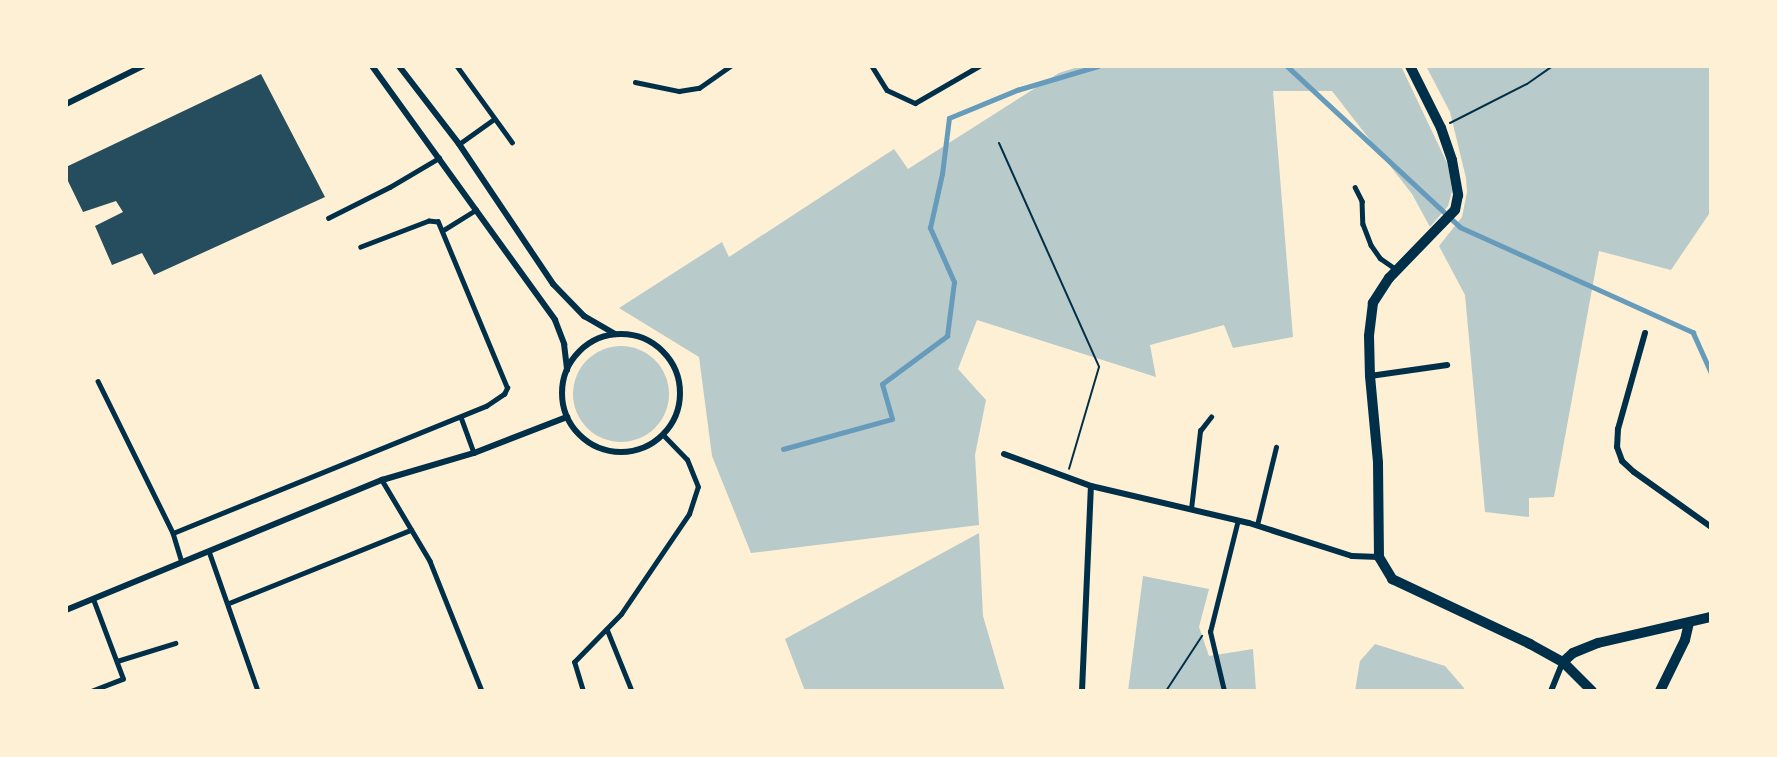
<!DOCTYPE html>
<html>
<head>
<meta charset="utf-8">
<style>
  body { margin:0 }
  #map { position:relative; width:1777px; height:757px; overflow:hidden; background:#fdf0d5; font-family:"Varela Round",sans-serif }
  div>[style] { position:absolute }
  .green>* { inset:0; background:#b9caca }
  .round { border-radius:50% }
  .stream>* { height:4.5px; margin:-2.25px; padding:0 2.25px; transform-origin:2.25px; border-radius:2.25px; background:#669bbc }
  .building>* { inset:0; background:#264d5e }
  .path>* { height:2px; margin:-1px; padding:0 1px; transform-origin:1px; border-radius:1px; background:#003049 }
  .service>* { height:4.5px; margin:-2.25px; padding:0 2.25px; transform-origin:2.25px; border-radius:2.25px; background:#003049 }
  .minor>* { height:6px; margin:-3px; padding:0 3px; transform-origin:3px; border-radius:3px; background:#003049 }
  .minor>.ring { margin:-3px; padding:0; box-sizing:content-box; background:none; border:6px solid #003049; border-radius:50% }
  .tertiary>* { height:10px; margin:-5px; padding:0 5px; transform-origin:5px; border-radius:5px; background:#003049 }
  span { translate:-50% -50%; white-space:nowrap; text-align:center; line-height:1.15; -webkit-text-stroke:6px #fdf0d5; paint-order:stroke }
  .frame { position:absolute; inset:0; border:68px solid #fdf0d5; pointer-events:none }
</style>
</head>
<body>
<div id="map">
  <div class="green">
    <div style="clip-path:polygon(1081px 66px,1401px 66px,1448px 165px,1452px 191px,1448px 206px,1430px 227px,1412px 194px,1332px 91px,1273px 91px,1293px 337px,1233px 348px,1224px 325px,1150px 345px,1156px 377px,977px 320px,958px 369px,986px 400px,975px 455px,979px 525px,751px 553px,712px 456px,699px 357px,619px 308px,722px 242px,729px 257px,894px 149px,908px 169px,1059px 73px)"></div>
    <div style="clip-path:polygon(1426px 66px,1711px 66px,1711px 211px,1671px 270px,1599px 251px,1554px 497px,1529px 498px,1529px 517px,1485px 512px,1465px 295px,1439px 246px,1462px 217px,1467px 192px,1466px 178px,1450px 112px)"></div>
    <div class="round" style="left:573px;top:346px;width:96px;height:96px"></div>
    <div style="clip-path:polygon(979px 533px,983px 616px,1005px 691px,805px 691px,785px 639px)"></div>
    <div style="clip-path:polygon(1143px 576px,1209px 589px,1199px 627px,1209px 656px,1253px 649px,1256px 691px,1128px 691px)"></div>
    <div style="clip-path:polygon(1375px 644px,1445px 666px,1464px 688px,1464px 691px,1355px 691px,1360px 661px)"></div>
  </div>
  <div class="stream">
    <div style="left:1287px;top:66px;width:236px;rotate:42.9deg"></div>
    <div style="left:1460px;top:227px;width:256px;rotate:24.3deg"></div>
    <div style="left:1693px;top:332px;width:44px;rotate:65.8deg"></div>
    <div style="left:783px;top:449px;width:113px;rotate:-15.4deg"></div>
    <div style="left:892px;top:419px;width:36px;rotate:-106deg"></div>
    <div style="left:882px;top:384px;width:81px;rotate:-36.4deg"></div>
    <div style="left:947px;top:336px;width:54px;rotate:-82.6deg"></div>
    <div style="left:954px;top:282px;width:59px;rotate:-114deg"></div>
    <div style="left:930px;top:228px;width:55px;rotate:-77.5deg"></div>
    <div style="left:942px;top:174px;width:56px;rotate:-82.9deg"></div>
    <div style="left:949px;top:118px;width:74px;rotate:-22.4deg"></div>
    <div style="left:1017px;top:90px;width:84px;rotate:-16.5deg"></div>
  </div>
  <div class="building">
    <div style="clip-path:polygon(261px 74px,325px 197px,154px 275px,142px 253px,112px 265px,95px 226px,123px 212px,116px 201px,83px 212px,66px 177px,66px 167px)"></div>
  </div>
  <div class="path">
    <div style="left:1450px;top:123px;width:86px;rotate:-26.9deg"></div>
    <div style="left:1527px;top:84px;width:32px;rotate:-35deg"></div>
    <div style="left:999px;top:143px;width:245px;rotate:65.9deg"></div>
    <div style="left:1099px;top:367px;width:106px;rotate:106.4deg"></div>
    <div style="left:1166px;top:691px;width:66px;rotate:-56.8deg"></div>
  </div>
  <div class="service">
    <div style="left:457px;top:66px;width:94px;rotate:54.1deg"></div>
    <div style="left:872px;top:66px;width:28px;rotate:58deg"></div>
    <div style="left:887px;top:90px;width:31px;rotate:25deg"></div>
    <div style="left:915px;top:103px;width:74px;rotate:-30deg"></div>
    <div style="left:880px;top:66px;width:1px"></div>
    <div style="left:635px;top:82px;width:45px;rotate:11.6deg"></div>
    <div style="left:679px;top:91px;width:20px;rotate:-9deg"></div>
    <div style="left:699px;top:88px;width:39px;rotate:-35deg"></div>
    <div style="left:459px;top:144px;width:43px;rotate:-35.5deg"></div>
    <div style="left:1355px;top:187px;width:16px;rotate:63deg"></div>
    <div style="left:1362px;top:201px;width:23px;rotate:88deg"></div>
    <div style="left:1363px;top:224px;width:22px;rotate:69deg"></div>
    <div style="left:1371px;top:245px;width:16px;rotate:55deg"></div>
    <div style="left:1380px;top:258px;width:21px;rotate:35deg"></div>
    <div style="left:328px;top:218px;width:69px;rotate:-26.6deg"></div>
    <div style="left:390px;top:187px;width:57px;rotate:-30.6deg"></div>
    <div style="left:442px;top:231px;width:40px;rotate:-32deg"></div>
    <div style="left:98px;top:381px;width:169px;rotate:63.7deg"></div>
    <div style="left:173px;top:533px;width:30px;rotate:73deg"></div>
    <div style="left:461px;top:417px;width:38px;rotate:70deg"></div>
    <div style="left:382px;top:480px;width:94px;rotate:59.3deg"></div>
    <div style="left:430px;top:561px;width:140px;rotate:68.2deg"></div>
    <div style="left:1191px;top:509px;width:79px;rotate:-83.4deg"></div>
    <div style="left:1200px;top:431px;width:18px;rotate:-52deg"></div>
    <div style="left:1257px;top:525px;width:80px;rotate:-76.3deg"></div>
    <div style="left:173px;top:533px;width:338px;rotate:-22.1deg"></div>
    <div style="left:486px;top:406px;width:22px;rotate:-34deg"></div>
    <div style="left:504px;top:394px;width:7px;rotate:-63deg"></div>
    <div style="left:507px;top:388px;width:180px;rotate:-112.6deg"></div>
    <div style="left:438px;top:222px;width:9px;rotate:-174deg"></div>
    <div style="left:429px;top:221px;width:73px;rotate:159.1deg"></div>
    <div style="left:209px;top:551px;width:148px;rotate:70.7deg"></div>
    <div style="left:229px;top:603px;width:196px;rotate:-21.9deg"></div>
    <div style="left:607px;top:629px;width:67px;rotate:68deg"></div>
    <div style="left:117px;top:661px;width:61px;rotate:-17.2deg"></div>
    <div style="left:91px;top:691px;width:34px;rotate:-21deg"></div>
    <div style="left:123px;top:679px;width:85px;rotate:-110.6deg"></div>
    <div style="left:583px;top:691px;width:30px;rotate:-107deg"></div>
    <div style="left:574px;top:662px;width:67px;rotate:-45.6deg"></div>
    <div style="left:621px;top:614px;width:121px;rotate:-55.8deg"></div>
    <div style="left:689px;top:514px;width:28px;rotate:-72deg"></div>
    <div style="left:698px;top:487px;width:29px;rotate:-112deg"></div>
    <div style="left:687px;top:460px;width:35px;rotate:-134deg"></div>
    <div style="left:1224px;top:691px;width:61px;rotate:-103.3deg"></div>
    <div style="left:1210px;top:632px;width:115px;rotate:-76deg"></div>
  </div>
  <div class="minor">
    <div style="left:372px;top:66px;width:313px;rotate:54.2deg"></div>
    <div style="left:555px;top:320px;width:26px;rotate:69deg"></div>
    <div style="left:564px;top:344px;width:26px;rotate:83deg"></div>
    <div style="left:399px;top:66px;width:98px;rotate:52.4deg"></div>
    <div style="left:459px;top:144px;width:169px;rotate:56.1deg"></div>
    <div style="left:553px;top:284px;width:45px;rotate:45.9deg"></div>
    <div style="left:584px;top:316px;width:36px;rotate:30deg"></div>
    <div style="left:66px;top:104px;width:86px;rotate:-26.3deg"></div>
    <div style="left:1645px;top:333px;width:100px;rotate:105.7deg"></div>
    <div style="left:1618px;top:429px;width:18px;rotate:93deg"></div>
    <div style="left:1617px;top:447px;width:15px;rotate:70deg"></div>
    <div style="left:1622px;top:461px;width:16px;rotate:43deg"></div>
    <div style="left:1634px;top:472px;width:95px;rotate:35.5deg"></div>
    <div class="ring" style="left:562px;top:334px;width:112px;height:112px"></div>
    <div style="left:1370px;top:376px;width:78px;rotate:-8.1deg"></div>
    <div style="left:1004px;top:454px;width:93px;rotate:20.2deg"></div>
    <div style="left:1091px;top:486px;width:162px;rotate:13.2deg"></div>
    <div style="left:1249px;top:523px;width:108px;rotate:17.8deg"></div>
    <div style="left:1352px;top:556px;width:27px;rotate:2deg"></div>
    <div style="left:66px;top:610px;width:342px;rotate:-22.4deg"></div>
    <div style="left:382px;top:480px;width:96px;rotate:-16.4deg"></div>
    <div style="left:474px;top:453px;width:100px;rotate:-21.2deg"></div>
    <div style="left:1082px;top:691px;width:205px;rotate:-87.5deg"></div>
    <div style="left:1551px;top:691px;width:31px;rotate:-68deg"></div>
  </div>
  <div class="tertiary">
    <div style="left:1410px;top:66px;width:69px;rotate:63.4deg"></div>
    <div style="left:1441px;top:128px;width:34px;rotate:71deg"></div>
    <div style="left:1452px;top:160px;width:36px;rotate:80deg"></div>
    <div style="left:1458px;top:195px;width:15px;rotate:101deg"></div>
    <div style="left:1455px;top:210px;width:95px;rotate:134.1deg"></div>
    <div style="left:1389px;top:278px;width:30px;rotate:123deg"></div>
    <div style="left:1373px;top:303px;width:33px;rotate:97deg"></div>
    <div style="left:1369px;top:336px;width:40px;rotate:88.6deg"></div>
    <div style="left:1370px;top:376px;width:87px;rotate:84.7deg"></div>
    <div style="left:1378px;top:463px;width:94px;rotate:89.4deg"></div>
    <div style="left:1379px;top:557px;width:26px;rotate:59deg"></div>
    <div style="left:1392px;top:579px;width:153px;rotate:25.2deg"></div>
    <div style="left:1530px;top:644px;width:38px;rotate:29deg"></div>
    <div style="left:1563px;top:662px;width:41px;rotate:45deg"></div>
    <div style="left:1563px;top:662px;width:13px;rotate:-42deg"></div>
    <div style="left:1573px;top:653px;width:27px;rotate:-22deg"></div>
    <div style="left:1598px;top:643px;width:116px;rotate:-13deg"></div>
    <div style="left:1660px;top:691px;width:57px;rotate:-63.9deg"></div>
    <div style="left:1685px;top:640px;width:17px;rotate:-77deg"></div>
  </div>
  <div class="frame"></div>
</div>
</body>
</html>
